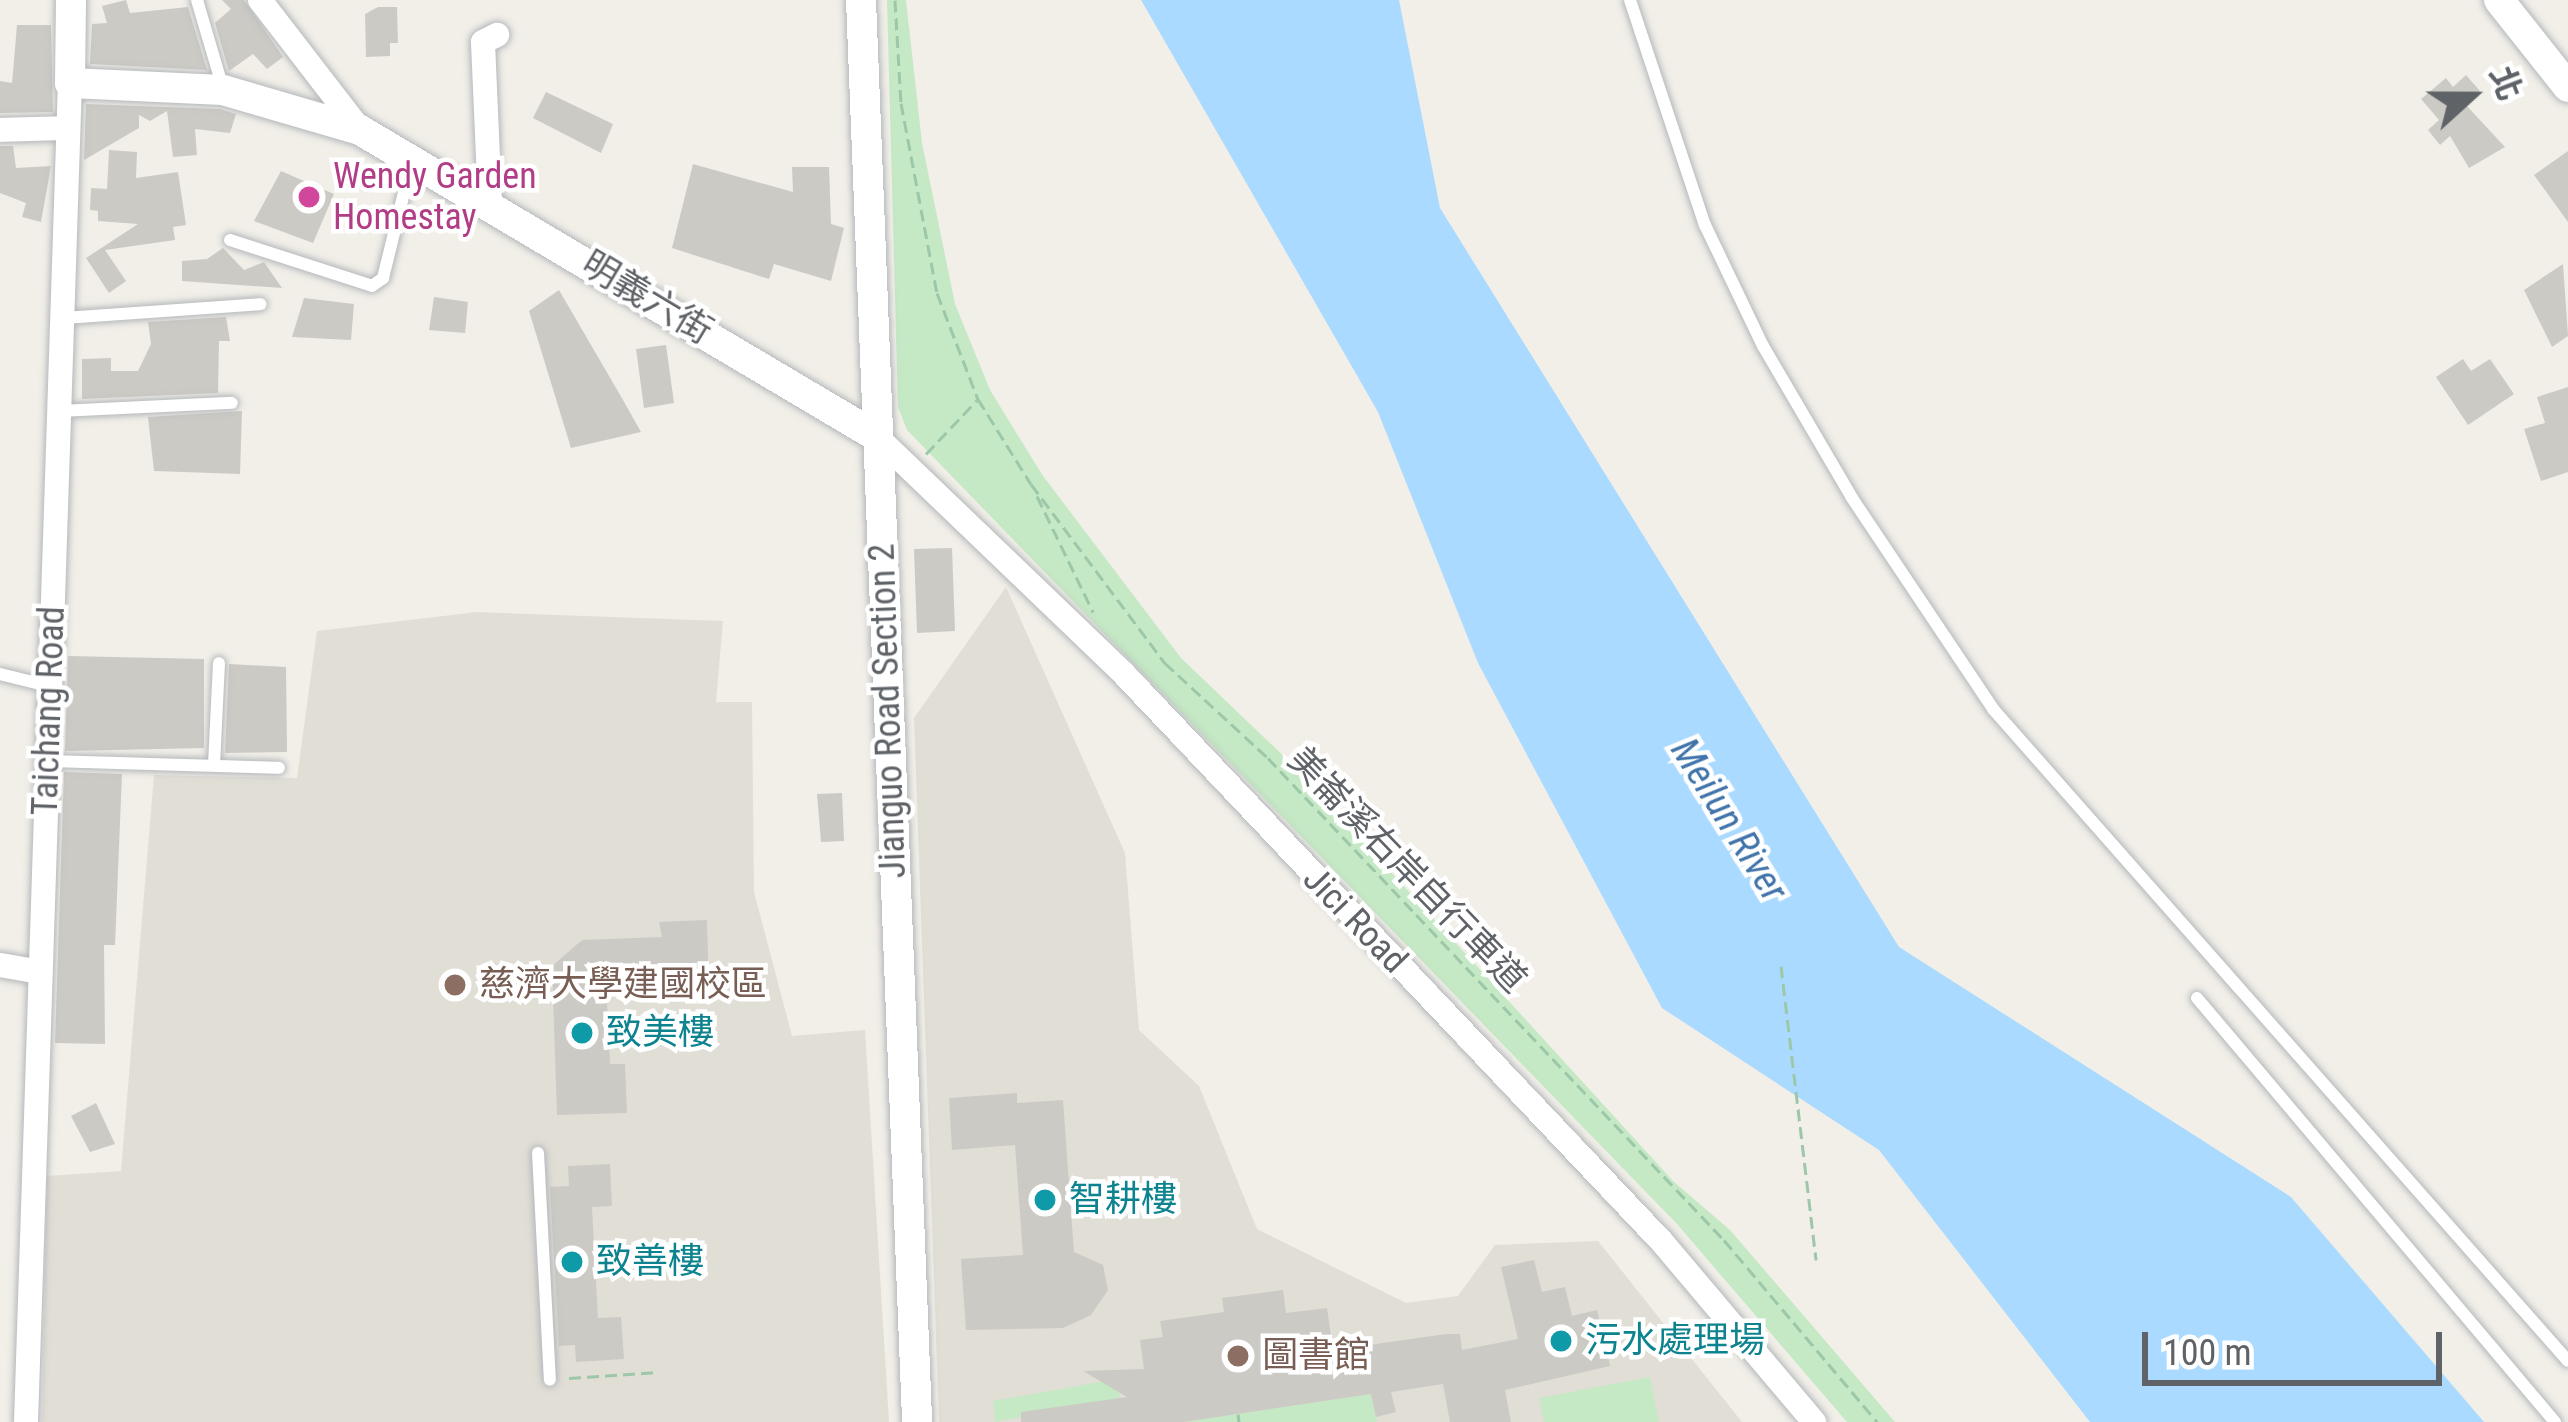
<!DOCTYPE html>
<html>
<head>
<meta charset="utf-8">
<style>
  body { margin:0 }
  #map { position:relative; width:2568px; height:1422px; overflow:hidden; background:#f1efe8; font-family:"Roboto Condensed","Noto Sans TC",sans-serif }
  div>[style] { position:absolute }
  .education>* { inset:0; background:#e1ded6 }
  .green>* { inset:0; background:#c5e8c5 }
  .water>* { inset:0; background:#aadaff }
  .building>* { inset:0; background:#cccac5 }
  .path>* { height:3px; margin-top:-1.5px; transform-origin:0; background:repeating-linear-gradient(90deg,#9cc7a9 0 12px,transparent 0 18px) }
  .roads { filter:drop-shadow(0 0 3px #b5b8bc) drop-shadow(0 0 3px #b5b8bc) }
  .service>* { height:12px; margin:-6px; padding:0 6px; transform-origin:6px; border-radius:6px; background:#fff }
  .minor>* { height:24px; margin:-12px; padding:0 12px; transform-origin:12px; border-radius:12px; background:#fff }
  .tertiary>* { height:30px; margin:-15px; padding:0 15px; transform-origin:15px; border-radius:15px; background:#fff }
  .dots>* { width:33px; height:33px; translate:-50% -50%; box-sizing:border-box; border:6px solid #fff; border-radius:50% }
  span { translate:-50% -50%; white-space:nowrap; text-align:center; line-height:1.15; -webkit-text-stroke:9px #fff; paint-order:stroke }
  .hotel-label { font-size:36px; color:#b23c85 }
  .left { translate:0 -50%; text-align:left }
  .street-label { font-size:36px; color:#5f6368 }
  .education-label { font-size:36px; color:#785e54 }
  .culture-label { font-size:36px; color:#0d838f }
  .water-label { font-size:39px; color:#4174aa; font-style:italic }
  .north { position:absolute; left:2412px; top:36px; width:120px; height:120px; -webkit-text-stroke:9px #fff; paint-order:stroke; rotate:69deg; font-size:33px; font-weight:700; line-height:48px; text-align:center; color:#5f6368 }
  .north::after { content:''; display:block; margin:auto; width:42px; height:54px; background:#5f6368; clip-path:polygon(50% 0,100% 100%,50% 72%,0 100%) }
  .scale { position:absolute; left:2142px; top:1332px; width:300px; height:54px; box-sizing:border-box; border:6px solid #5f6368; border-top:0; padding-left:15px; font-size:36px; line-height:42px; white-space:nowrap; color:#5f6368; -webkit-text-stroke:9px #fff; paint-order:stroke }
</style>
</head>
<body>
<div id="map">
  <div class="education">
    <div style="clip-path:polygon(1006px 587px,1125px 853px,1139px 1030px,1199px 1086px,1257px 1229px,1406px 1303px,1458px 1296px,1495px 1245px,1598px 1241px,1742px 1422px,939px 1422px,914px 718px)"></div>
    <div style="clip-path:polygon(477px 612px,723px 621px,716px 702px,752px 702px,754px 892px,792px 1036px,865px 1030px,889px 1422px,42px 1422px,47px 1176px,121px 1171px,154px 775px,297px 778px,317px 631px)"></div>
  </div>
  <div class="green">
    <div style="clip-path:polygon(887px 0,906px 0,922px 143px,955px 304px,990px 390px,1043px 476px,1181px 658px,1294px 766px,1674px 1182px,1730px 1230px,1895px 1422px,1847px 1422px,1677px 1224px,907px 430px,898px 407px)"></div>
    <div style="clip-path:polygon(1650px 1377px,1659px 1422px,1544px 1422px,1539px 1398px)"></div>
    <div style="clip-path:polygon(1105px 1381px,1116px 1381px,1120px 1398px,995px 1422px,993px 1401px)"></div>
    <div style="clip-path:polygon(1371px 1394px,1377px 1422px,1184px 1422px)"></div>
  </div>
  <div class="water">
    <div style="clip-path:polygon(1141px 0,1399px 0,1440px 208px,1899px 947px,2291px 1197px,2484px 1422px,2090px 1422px,1879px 1150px,1662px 1008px,1478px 663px,1378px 412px)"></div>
  </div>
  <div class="building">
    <div style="clip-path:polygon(126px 0,130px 13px,188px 7px,207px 70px,90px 64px,92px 24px,107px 23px,102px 6px)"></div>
    <div style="clip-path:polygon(222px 0,244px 0,283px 57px,267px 69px,253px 54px,229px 71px,215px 23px,231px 9px)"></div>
    <div style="clip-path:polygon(378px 7px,397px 7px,398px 43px,390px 43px,390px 56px,366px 57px,365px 14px)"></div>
    <div style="clip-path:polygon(17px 25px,51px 25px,53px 112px,0 113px,0 81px,12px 83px)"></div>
    <div style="clip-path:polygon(2466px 75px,2480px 91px,2465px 104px,2505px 147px,2469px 168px,2450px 136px,2440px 145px,2428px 130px,2439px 120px,2421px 99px,2446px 78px,2453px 87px)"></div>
    <div style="clip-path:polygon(546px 92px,613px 124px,601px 153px,533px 118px)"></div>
    <div style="clip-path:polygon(86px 104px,220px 109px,236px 114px,230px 133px,195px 129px,197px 155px,173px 157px,167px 111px,150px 121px,139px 115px,139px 128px,84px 160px)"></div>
    <div style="clip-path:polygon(0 146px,13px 146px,16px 168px,51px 166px,41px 222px,22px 217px,26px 203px,0 193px)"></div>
    <div style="clip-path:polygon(109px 150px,137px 152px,136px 178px,178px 172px,186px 225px,173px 227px,175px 240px,105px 250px,126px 281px,109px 293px,86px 258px,138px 224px,98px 221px,98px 211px,90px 210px,91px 188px,107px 189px)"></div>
    <div style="clip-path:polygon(2568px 151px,2568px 222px,2534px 175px)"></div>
    <div style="clip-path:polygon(693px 164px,793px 192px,792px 167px,829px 167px,831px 224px,844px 228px,831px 281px,774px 264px,769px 279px,672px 248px)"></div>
    <div style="clip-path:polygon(281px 171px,334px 194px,313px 243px,254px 221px)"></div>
    <div style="clip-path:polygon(223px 248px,244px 270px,264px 262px,282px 288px,182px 281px,182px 261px,207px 259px)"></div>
    <div style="clip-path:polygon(2563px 264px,2568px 336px,2552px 347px,2524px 290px)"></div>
    <div style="clip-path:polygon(559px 290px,623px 400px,641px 432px,571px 448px,529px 311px)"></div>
    <div style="clip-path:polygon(434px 297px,468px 302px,465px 333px,429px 330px)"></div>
    <div style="clip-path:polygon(304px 298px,354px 304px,351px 340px,292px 337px)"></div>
    <div style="clip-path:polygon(226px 317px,230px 341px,219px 341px,218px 393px,82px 399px,82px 359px,111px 358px,111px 371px,138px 371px,151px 344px,148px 322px)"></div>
    <div style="clip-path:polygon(666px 345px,674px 403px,644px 408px,636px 349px)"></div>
    <div style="clip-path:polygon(2463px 359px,2471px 371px,2490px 359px,2514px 394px,2468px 425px,2436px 377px)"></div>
    <div style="clip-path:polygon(2568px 387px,2568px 472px,2541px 481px,2524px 429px,2545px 423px,2537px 397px)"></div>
    <div style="clip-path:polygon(242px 411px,240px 474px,154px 471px,148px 417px)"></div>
    <div style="clip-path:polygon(952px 548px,955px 631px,917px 633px,914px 549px)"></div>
    <div style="clip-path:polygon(68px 656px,204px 659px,204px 748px,65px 751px)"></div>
    <div style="clip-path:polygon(229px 664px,286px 667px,287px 752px,225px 753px)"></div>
    <div style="clip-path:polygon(64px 772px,122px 774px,115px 945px,104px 945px,105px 1044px,55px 1043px)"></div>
    <div style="clip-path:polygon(842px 793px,844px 841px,821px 842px,817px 794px)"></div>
    <div style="clip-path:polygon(707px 920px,709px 994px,667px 995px,667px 978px,617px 979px,607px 1003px,610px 1064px,625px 1064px,627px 1113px,557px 1115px,552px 966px,582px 940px,662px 937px,659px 922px)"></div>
    <div style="clip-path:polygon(1017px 1093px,1017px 1103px,1063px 1100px,1074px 1252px,1103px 1265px,1108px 1290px,1091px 1315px,1063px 1328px,966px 1330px,961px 1259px,1023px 1255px,1015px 1145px,952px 1150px,949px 1098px)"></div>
    <div style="clip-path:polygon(96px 1103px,115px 1144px,90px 1152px,71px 1116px)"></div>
    <div style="clip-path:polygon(610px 1164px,612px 1206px,592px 1207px,598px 1318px,621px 1317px,624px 1359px,576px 1362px,575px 1345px,559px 1346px,550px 1187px,569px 1186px,568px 1166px)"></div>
    <div style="clip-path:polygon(1534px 1260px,1542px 1292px,1565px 1287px,1572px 1316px,1597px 1310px,1610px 1366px,1505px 1390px,1511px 1422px,1450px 1422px,1443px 1384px,1391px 1392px,1396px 1412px,1376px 1417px,1371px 1394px,1184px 1422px,1021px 1422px,1021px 1412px,1127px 1397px,1083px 1371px,1144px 1369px,1140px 1340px,1163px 1337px,1160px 1321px,1224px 1312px,1222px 1298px,1283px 1290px,1286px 1313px,1327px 1308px,1333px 1350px,1446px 1334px,1460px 1334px,1462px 1350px,1518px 1339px,1501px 1267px)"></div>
  </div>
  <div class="path">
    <div style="left:895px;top:0;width:103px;rotate:86.7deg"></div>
    <div style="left:901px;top:103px;width:193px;rotate:79.3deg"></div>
    <div style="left:937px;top:293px;width:114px;rotate:68.9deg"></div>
    <div style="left:978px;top:399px;width:100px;rotate:58.1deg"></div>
    <div style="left:1031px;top:484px;width:224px;rotate:53.2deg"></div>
    <div style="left:1165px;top:663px;width:140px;rotate:42.7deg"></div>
    <div style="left:1268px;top:758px;width:664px;rotate:46.59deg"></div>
    <div style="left:1724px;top:1240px;width:238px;rotate:49.9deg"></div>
    <div style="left:926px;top:454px;width:74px;rotate:-46.6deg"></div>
    <div style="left:1037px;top:496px;width:129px;rotate:64.2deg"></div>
    <div style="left:1781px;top:966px;width:296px;rotate:83.2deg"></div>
    <div style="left:569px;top:1378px;width:90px;rotate:-3.8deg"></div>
    <div style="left:1238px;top:1414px;width:8px;rotate:83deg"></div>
  </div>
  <div class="roads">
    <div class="service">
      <div style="left:197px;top:0;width:89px;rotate:73.6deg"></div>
      <div style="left:1630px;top:0;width:237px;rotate:71.6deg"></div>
      <div style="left:1705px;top:225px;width:134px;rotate:64.4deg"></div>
      <div style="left:1763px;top:346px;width:176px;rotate:59.6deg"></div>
      <div style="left:1852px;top:498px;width:254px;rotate:56.2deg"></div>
      <div style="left:1993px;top:709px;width:869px;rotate:48.59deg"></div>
      <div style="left:230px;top:240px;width:149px;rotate:17.9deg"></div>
      <div style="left:372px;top:286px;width:14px;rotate:-36deg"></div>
      <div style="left:383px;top:278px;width:122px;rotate:-76.2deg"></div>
      <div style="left:63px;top:318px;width:198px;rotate:-4deg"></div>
      <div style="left:60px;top:411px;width:172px;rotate:-2.7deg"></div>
      <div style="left:0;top:674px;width:50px;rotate:13.8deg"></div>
      <div style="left:48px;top:761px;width:231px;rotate:1.7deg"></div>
      <div style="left:214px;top:765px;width:102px;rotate:-87.2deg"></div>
      <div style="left:2197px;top:998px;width:555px;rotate:49.82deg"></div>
      <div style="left:538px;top:1153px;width:227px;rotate:87deg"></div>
    </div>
    <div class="minor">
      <div style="left:260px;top:0;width:164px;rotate:52.4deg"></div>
      <div style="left:0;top:130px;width:68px;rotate:-1.7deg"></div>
      <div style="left:490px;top:203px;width:161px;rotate:-92.5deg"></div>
      <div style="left:483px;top:42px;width:16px;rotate:-27deg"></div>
      <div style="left:876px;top:436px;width:344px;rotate:43.8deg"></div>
      <div style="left:1124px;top:674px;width:782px;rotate:46.55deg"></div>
      <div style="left:1662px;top:1242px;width:236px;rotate:49.8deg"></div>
      <div style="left:0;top:965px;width:41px;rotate:9.9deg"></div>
      <div style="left:26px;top:1422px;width:1340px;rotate:-88.12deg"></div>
    </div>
    <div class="tertiary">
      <div style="left:71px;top:0;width:83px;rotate:90.7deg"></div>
      <div style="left:70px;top:83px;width:153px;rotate:2.6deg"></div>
      <div style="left:223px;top:90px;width:143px;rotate:16.3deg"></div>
      <div style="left:360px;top:130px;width:600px;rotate:30.67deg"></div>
      <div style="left:861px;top:0;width:1423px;rotate:87.74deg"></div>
      <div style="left:2499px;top:0;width:111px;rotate:51.6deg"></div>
    </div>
  </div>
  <div class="dots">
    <div style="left:309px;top:197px;background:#d1479c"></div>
    <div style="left:455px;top:985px;background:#8d6e63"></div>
    <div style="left:582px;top:1033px;background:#0f9aa8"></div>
    <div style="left:1045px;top:1200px;background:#0f9aa8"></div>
    <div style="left:572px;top:1262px;background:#0f9aa8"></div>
    <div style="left:1561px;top:1341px;background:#0f9aa8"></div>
    <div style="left:1238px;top:1356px;background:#8d6e63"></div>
  </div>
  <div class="hotel-label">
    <span class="left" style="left:333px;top:197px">Wendy Garden<br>Homestay</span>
  </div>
  <div class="street-label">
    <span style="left:647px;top:298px;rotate:31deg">明義六街</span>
    <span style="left:49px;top:711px;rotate:-88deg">Taichang Road</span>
    <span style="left:888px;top:711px;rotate:-92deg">Jianguo Road Section 2</span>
    <span style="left:1407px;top:870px;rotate:46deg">美崙溪右岸自行車道</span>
    <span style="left:1355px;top:920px;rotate:46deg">Jici Road</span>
  </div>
  <div class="education-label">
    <span class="left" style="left:479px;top:985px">慈濟大學建國校區</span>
    <span class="left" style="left:1262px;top:1356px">圖書館</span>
  </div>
  <div class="culture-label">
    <span class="left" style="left:606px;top:1033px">致美樓</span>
    <span class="left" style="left:1069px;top:1200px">智耕樓</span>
    <span class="left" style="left:596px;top:1262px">致善樓</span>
    <span class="left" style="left:1585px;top:1341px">污水處理場</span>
  </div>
  <div class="water-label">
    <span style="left:1729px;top:820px;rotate:58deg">Meilun River</span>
  </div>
  <div class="north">北</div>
  <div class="scale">100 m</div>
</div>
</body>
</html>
